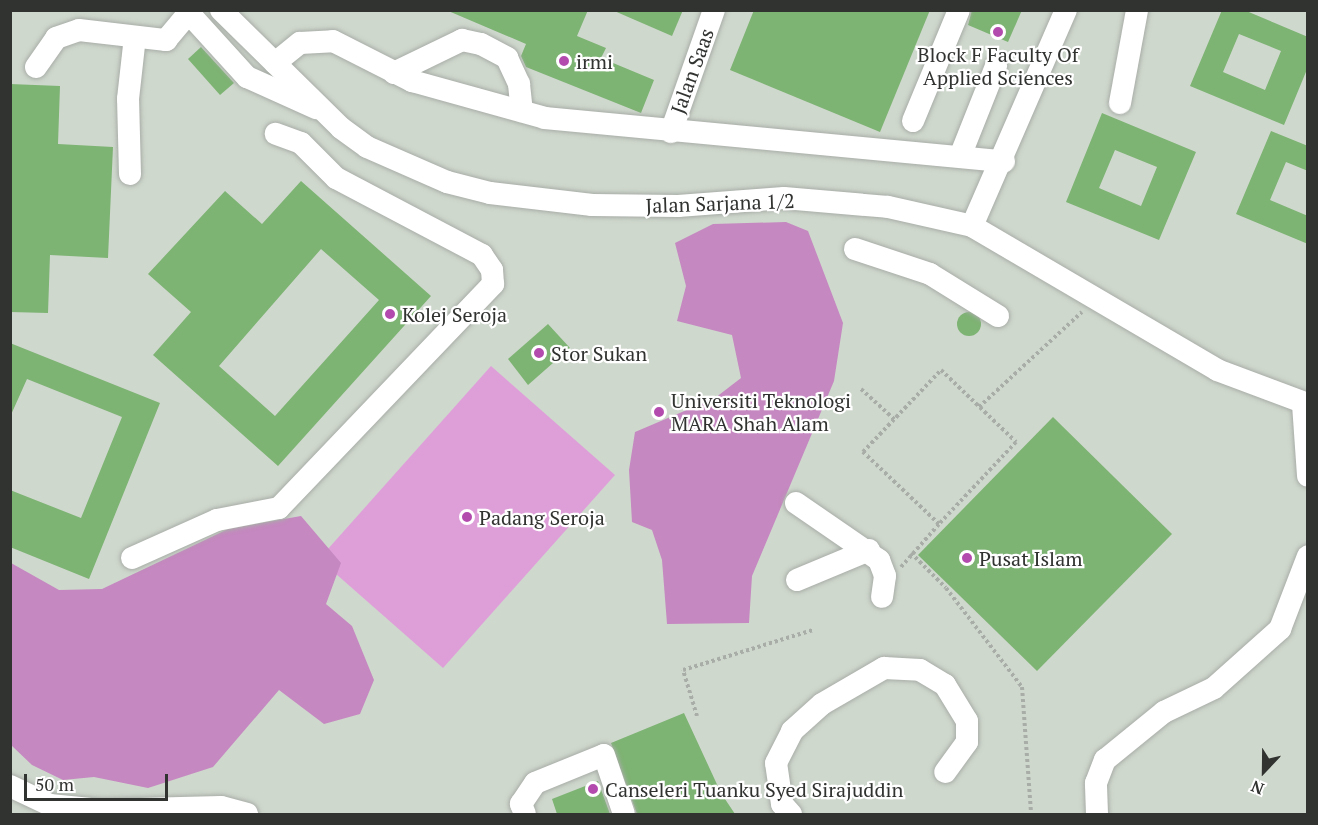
<!DOCTYPE html>
<html>
<head>
<meta charset="utf-8">
<style>
  body { margin:0 }
  #map { position:relative; width:1318px; height:825px; overflow:hidden; background:#dde2dc; font-family:"PT Serif",serif }
  div>[style] { position:absolute }
  .built>* { inset:0; background:#cfd8cd }
  .green>* { inset:0; background:#de9fd9 }
  .forest>* { inset:0; background:#c588c0 }
  .building>* { inset:0; background:#7db373 }
  .round { border-radius:50% }
  .path>* { height:4px; margin-top:-2px; transform-origin:0; background:repeating-linear-gradient(90deg,#a9ada8 0 3px,transparent 0 6px) }
  .roads { filter:drop-shadow(0 0 2px #a8ada7) drop-shadow(0 0 2px #a8ada7) }
  .minor>* { height:22px; margin:-11px; padding:0 11px; transform-origin:11px; border-radius:11px; background:#fff }
  .dots>* { width:16px; height:16px; translate:-50% -50%; box-sizing:border-box; border:3px solid #fff; border-radius:50% }
  span { translate:-50% -50%; white-space:nowrap; text-align:center; line-height:1.15; -webkit-text-stroke:4.5px #fff; paint-order:stroke }
  .poi-label { font-size:20px; color:#313331 }
  .left { translate:0 -50%; text-align:left }
  .street-label { font-size:20px; color:#313331 }
  .frame { position:absolute; inset:0; border:12px solid #313331; pointer-events:none }
  .north { position:absolute; left:1234px; top:741px; width:60px; height:60px; -webkit-text-stroke:4px #fff; paint-order:stroke; rotate:202deg; font-size:16px; font-weight:700; line-height:24px; text-align:center; color:#313331 }
  .north::after { content:''; display:block; margin:auto; width:21px; height:27px; background:#313331; clip-path:polygon(50% 0,100% 100%,50% 72%,0 100%) }
  .scale { position:absolute; left:24px; top:774px; width:144px; height:27px; box-sizing:border-box; border:3px solid #313331; border-top:0; padding-left:8px; font-size:18px; line-height:21px; white-space:nowrap; color:#313331; -webkit-text-stroke:4px #fff; paint-order:stroke }
</style>
</head>
<body>
<div id="map">
  <div class="built">
    <div style="clip-path:polygon(11px 11px,1307px 11px,1307px 814px,11px 814px)"></div>
  </div>
  <div class="green">
    <div style="clip-path:polygon(491px 366px,615px 475px,443px 668px,319px 559px)"></div>
  </div>
  <div class="forest">
    <div style="clip-path:polygon(786px 222px,808px 231px,843px 323px,834px 381px,752px 576px,749px 623px,667px 624px,662px 560px,652px 530px,632px 522px,629px 470px,635px 432px,715px 398px,741px 378px,732px 335px,677px 321px,686px 286px,675px 243px,713px 224px)"></div>
    <div style="clip-path:polygon(301px 516px,341px 563px,326px 604px,352px 626px,374px 680px,360px 714px,324px 724px,279px 690px,213px 767px,148px 788px,94px 777px,63px 780px,32px 765px,11px 745px,11px 563px,59px 590px,102px 589px,228px 529px)"></div>
  </div>
  <div class="building">
    <div style="clip-path:polygon(446px 10px,588px 10px,577px 36px,606px 48px,601px 58px,654px 80px,641px 113px,526px 67px,521px 56px,526px 44px)"></div>
    <div style="clip-path:polygon(612px 10px,683px 10px,672px 36px)"></div>
    <div style="clip-path:polygon(754px 10px,930px 10px,880px 132px,730px 70px)"></div>
    <div style="clip-path:polygon(972px 10px,1022px 10px,1008px 42px,968px 25px)"></div>
    <div style="clip-path:polygon(evenodd,1222px 10px,1244px 10px,1308px 37px,1308px 67px,1284px 125px,1190px 86px,1222px 10px,1239px 34px,1281px 51px,1265px 90px,1223px 72px,1239px 34px)"></div>
    <div style="clip-path:polygon(201px 47px,234px 83px,220px 95px,188px 59px)"></div>
    <div style="clip-path:polygon(10px 84px,60px 86px,58px 144px,113px 147px,108px 258px,50px 255px,48px 313px,10px 312px)"></div>
    <div style="clip-path:polygon(evenodd,1102px 113px,1196px 152px,1159px 240px,1066px 202px,1102px 113px,1115px 150px,1157px 167px,1141px 206px,1099px 188px,1115px 150px)"></div>
    <div style="clip-path:polygon(1271px 131px,1308px 146px,1308px 171px,1286px 162px,1270px 200px,1308px 216px,1308px 244px,1236px 214px)"></div>
    <div style="clip-path:polygon(evenodd,301px 181px,431px 296px,278px 466px,153px 355px,191px 312px,148px 274px,225px 191px,262px 224px,301px 181px,321px 249px,379px 300px,275px 416px,219px 366px,321px 249px)"></div>
    <div class="round" style="left:957px;top:312px;width:24px;height:24px"></div>
    <div style="clip-path:polygon(548px 324px,570px 348px,528px 385px,508px 359px)"></div>
    <div style="clip-path:polygon(10px 343px,160px 403px,89px 579px,10px 547px,10px 490px,81px 518px,122px 417px,27px 379px,10px 417px)"></div>
    <div style="clip-path:polygon(1053px 417px,1172px 534px,1037px 671px,918px 555px)"></div>
    <div style="clip-path:polygon(684px 713px,721px 793px,735px 814px,637px 814px,611px 743px)"></div>
    <div style="clip-path:polygon(598px 781px,610px 814px,557px 814px,552px 799px)"></div>
  </div>
  <div class="path">
    <div style="left:861px;top:389px;width:45px;rotate:42.3deg"></div>
    <div style="left:979px;top:407px;width:140px;rotate:-42.7deg"></div>
    <div style="left:911px;top:553px;width:49px;rotate:45deg"></div>
    <div style="left:946px;top:588px;width:125px;rotate:52.5deg"></div>
    <div style="left:1022px;top:687px;width:127px;rotate:85.9deg"></div>
    <div style="left:901px;top:567px;width:57px;rotate:-48.5deg"></div>
    <div style="left:939px;top:524px;width:105px;rotate:-136.5deg"></div>
    <div style="left:863px;top:452px;width:113px;rotate:-46.4deg"></div>
    <div style="left:941px;top:370px;width:104px;rotate:43.8deg"></div>
    <div style="left:1016px;top:442px;width:112px;rotate:133.2deg"></div>
    <div style="left:697px;top:716px;width:48px;rotate:-106.9deg"></div>
    <div style="left:683px;top:670px;width:136px;rotate:-17.1deg"></div>
  </div>
  <div class="roads">
    <div class="minor">
      <div style="left:186px;top:10px;width:91px;rotate:47.7deg"></div>
      <div style="left:247px;top:77px;width:76px;rotate:24.2deg"></div>
      <div style="left:221px;top:10px;width:168px;rotate:44.5deg"></div>
      <div style="left:341px;top:128px;width:32px;rotate:36deg"></div>
      <div style="left:367px;top:147px;width:87px;rotate:23.6deg"></div>
      <div style="left:447px;top:182px;width:44px;rotate:14.3deg"></div>
      <div style="left:490px;top:193px;width:103px;rotate:6.7deg"></div>
      <div style="left:592px;top:205px;width:86px;rotate:0.7deg"></div>
      <div style="left:678px;top:206px;width:106px;rotate:-4.3deg"></div>
      <div style="left:784px;top:198px;width:104px;rotate:4.9deg"></div>
      <div style="left:888px;top:207px;width:86px;rotate:12.7deg"></div>
      <div style="left:972px;top:226px;width:284px;rotate:30.4deg"></div>
      <div style="left:1217px;top:370px;width:97px;rotate:20.5deg"></div>
      <div style="left:275px;top:63px;width:32px;rotate:-39deg"></div>
      <div style="left:300px;top:43px;width:33px;rotate:-3deg"></div>
      <div style="left:333px;top:41px;width:89px;rotate:26.9deg"></div>
      <div style="left:412px;top:81px;width:138px;rotate:15.5deg"></div>
      <div style="left:545px;top:118px;width:461px;rotate:5.4deg"></div>
      <div style="left:36px;top:67px;width:35px;rotate:-55deg"></div>
      <div style="left:56px;top:38px;width:24px;rotate:-19deg"></div>
      <div style="left:79px;top:30px;width:88px;rotate:6.6deg"></div>
      <div style="left:166px;top:40px;width:39px;rotate:-50deg"></div>
      <div style="left:394px;top:73px;width:76px;rotate:-25.9deg"></div>
      <div style="left:462px;top:40px;width:19px;rotate:12deg"></div>
      <div style="left:481px;top:44px;width:30px;rotate:28deg"></div>
      <div style="left:507px;top:58px;width:29px;rotate:65deg"></div>
      <div style="left:519px;top:84px;width:27px;rotate:84deg"></div>
      <div style="left:1120px;top:103px;width:95px;rotate:-79.6deg"></div>
      <div style="left:913px;top:121px;width:120px;rotate:-67.5deg"></div>
      <div style="left:671px;top:132px;width:129px;rotate:-70.6deg"></div>
      <div style="left:961px;top:154px;width:95px;rotate:-68.3deg"></div>
      <div style="left:130px;top:174px;width:75px;rotate:-91.5deg"></div>
      <div style="left:128px;top:99px;width:62px;rotate:-83.6deg"></div>
      <div style="left:972px;top:226px;width:236px;rotate:-66.5deg"></div>
      <div style="left:855px;top:249px;width:79px;rotate:18.4deg"></div>
      <div style="left:930px;top:274px;width:80px;rotate:31.7deg"></div>
      <div style="left:1303px;top:404px;width:72px;rotate:86deg"></div>
      <div style="left:796px;top:503px;width:101px;rotate:34.5deg"></div>
      <div style="left:879px;top:560px;width:17px;rotate:69deg"></div>
      <div style="left:885px;top:576px;width:21px;rotate:98deg"></div>
      <div style="left:132px;top:558px;width:93px;rotate:-24.1deg"></div>
      <div style="left:217px;top:520px;width:63px;rotate:-11deg"></div>
      <div style="left:279px;top:508px;width:310px;rotate:-46.3deg"></div>
      <div style="left:493px;top:284px;width:14px;rotate:-94deg"></div>
      <div style="left:492px;top:270px;width:18px;rotate:-124deg"></div>
      <div style="left:482px;top:255px;width:165px;rotate:-152.2deg"></div>
      <div style="left:336px;top:178px;width:49px;rotate:-135deg"></div>
      <div style="left:301px;top:143px;width:27px;rotate:-160deg"></div>
      <div style="left:797px;top:580px;width:78px;rotate:-22.6deg"></div>
      <div style="left:10px;top:786px;width:44px;rotate:25.4deg"></div>
      <div style="left:50px;top:805px;width:51px;rotate:5.6deg"></div>
      <div style="left:101px;top:810px;width:120px;rotate:-1.4deg"></div>
      <div style="left:221px;top:807px;width:27px;rotate:15deg"></div>
      <div style="left:525px;top:814px;width:11px;rotate:-112deg"></div>
      <div style="left:521px;top:804px;width:25px;rotate:-56deg"></div>
      <div style="left:535px;top:783px;width:74px;rotate:-22.1deg"></div>
      <div style="left:604px;top:755px;width:62px;rotate:71.3deg"></div>
      <div style="left:791px;top:814px;width:13px;rotate:-132deg"></div>
      <div style="left:782px;top:804px;width:41px;rotate:-98.3deg"></div>
      <div style="left:776px;top:763px;width:36px;rotate:-63deg"></div>
      <div style="left:792px;top:731px;width:40px;rotate:-42deg"></div>
      <div style="left:822px;top:704px;width:72px;rotate:-30.1deg"></div>
      <div style="left:884px;top:668px;width:36px;rotate:3deg"></div>
      <div style="left:920px;top:670px;width:29px;rotate:31deg"></div>
      <div style="left:945px;top:685px;width:42px;rotate:58.6deg"></div>
      <div style="left:967px;top:721px;width:21px;rotate:90deg"></div>
      <div style="left:967px;top:742px;width:37px;rotate:126deg"></div>
      <div style="left:1097px;top:814px;width:31px;rotate:-92deg"></div>
      <div style="left:1096px;top:783px;width:25px;rotate:-69deg"></div>
      <div style="left:1105px;top:760px;width:76px;rotate:-39.1deg"></div>
      <div style="left:1164px;top:712px;width:55px;rotate:-25.6deg"></div>
      <div style="left:1214px;top:688px;width:89px;rotate:-41.8deg"></div>
      <div style="left:1280px;top:629px;width:78px;rotate:-69deg"></div>
    </div>
  </div>
  <div class="dots">
    <div style="left:998px;top:32px;background:#b34bae"></div>
    <div style="left:564px;top:61px;background:#b34bae"></div>
    <div style="left:390px;top:314px;background:#b34bae"></div>
    <div style="left:539px;top:353px;background:#b34bae"></div>
    <div style="left:659px;top:412px;background:#b34bae"></div>
    <div style="left:467px;top:517px;background:#b34bae"></div>
    <div style="left:967px;top:558px;background:#b34bae"></div>
    <div style="left:593px;top:789px;background:#b34bae"></div>
  </div>
  <div class="poi-label">
    <span style="left:998px;top:66px">Block F Faculty Of<br>Applied Sciences</span>
    <span class="left" style="left:576px;top:61px">irmi</span>
    <span class="left" style="left:402px;top:314px">Kolej Seroja</span>
    <span class="left" style="left:551px;top:353px">Stor Sukan</span>
    <span class="left" style="left:671px;top:412px">Universiti Teknologi<br>MARA Shah Alam</span>
    <span class="left" style="left:479px;top:517px">Padang Seroja</span>
    <span class="left" style="left:979px;top:558px">Pusat Islam</span>
    <span class="left" style="left:605px;top:789px">Canseleri Tuanku Syed Sirajuddin</span>
  </div>
  <div class="street-label">
    <span style="left:692px;top:71px;rotate:-70deg">Jalan Saas</span>
    <span style="left:720px;top:203px;rotate:-2deg">Jalan Sarjana 1/2</span>
  </div>
  <div class="frame"></div>
  <div class="north">N</div>
  <div class="scale">50 m</div>
</div>
</body>
</html>
